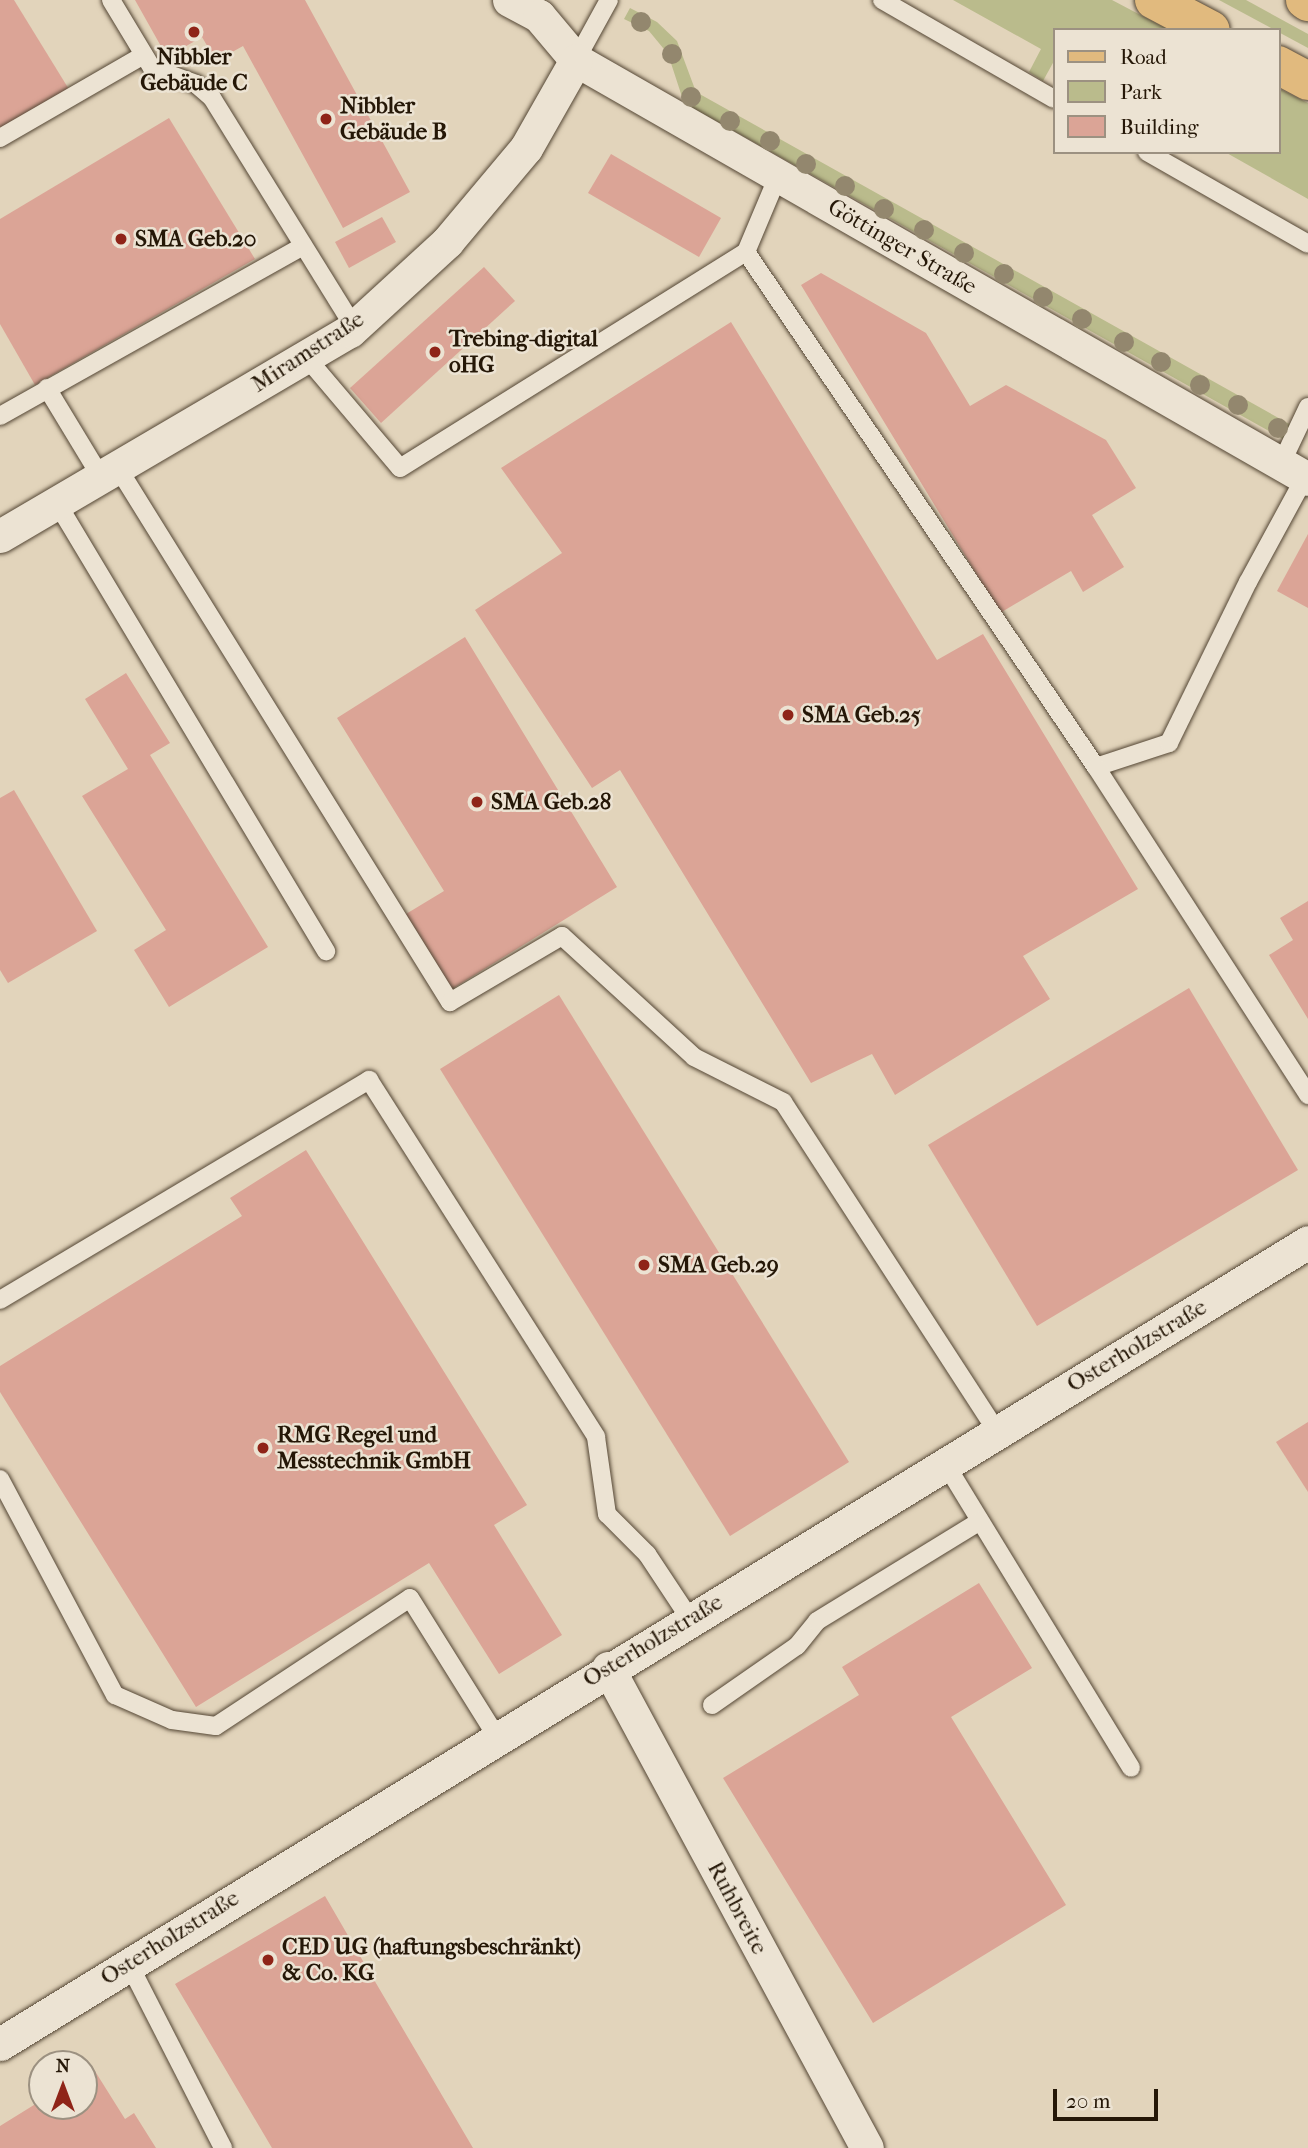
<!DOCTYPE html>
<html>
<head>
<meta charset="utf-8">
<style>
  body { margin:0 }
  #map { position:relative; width:1308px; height:2148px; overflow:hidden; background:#e2d4bb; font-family:"IM FELL French Canon",serif }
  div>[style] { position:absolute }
  .green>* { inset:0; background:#babb8c }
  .building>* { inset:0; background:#dba496 }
  .roads { filter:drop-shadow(0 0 2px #544634) drop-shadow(0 0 2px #544634) }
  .service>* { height:18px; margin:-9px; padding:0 9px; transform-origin:9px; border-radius:9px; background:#ece3d3 }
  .minor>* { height:33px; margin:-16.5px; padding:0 16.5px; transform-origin:16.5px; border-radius:16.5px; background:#ece3d3 }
  .primary>* { height:38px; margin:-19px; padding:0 19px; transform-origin:19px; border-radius:19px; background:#e1ba7e }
  .trees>* { width:20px; height:20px; margin:-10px; border-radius:50%; background:#93876e }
  .dots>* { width:19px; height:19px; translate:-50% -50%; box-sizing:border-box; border:4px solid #ece3d3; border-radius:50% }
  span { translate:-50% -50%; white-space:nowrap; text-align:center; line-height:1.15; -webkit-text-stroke:5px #ece3d3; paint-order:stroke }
  .poi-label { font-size:23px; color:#251707; font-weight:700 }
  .left { translate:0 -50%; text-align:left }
  .street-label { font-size:23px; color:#251707 }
  .legend { position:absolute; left:1053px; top:28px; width:228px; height:126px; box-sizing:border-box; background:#ece3d3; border:2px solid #9c9181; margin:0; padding:9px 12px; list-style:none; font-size:21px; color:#251707 }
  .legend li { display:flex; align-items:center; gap:14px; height:35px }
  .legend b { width:35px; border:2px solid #9c9181 }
  .north { position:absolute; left:28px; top:2050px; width:70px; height:70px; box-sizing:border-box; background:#ece3d3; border:2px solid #9c9181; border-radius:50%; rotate:0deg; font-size:19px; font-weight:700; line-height:28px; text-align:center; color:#251707 }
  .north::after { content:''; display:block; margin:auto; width:24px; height:32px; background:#8f2418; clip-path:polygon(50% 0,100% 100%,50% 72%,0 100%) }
  .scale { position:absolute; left:1053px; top:2089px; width:105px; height:32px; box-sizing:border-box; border:4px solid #251707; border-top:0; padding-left:9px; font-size:21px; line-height:24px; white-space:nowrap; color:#251707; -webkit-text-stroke:5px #ece3d3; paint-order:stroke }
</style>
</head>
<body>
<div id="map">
  <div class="green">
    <div style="clip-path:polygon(953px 0,1112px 0,1169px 30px,1054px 30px,1054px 61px,1043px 81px,1029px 72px,1041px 49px)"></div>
    <div style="clip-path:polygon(1219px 0,1246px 0,1308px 34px,1308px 48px)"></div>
    <div style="clip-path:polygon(630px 8px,657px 22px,677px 41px,696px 92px,1291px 425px,1283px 439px,684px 103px,668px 54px,649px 31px,624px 19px)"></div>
    <div style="clip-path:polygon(1278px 88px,1308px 103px,1308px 199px,1225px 152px,1278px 152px)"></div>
  </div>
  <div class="building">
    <div style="clip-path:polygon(0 0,14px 0,70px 91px,0 134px)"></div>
    <div style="clip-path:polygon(135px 0,305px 0,410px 192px,343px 228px,243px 46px,216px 61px,202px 37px,167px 57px)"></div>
    <div style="clip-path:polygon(169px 118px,255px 259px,35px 385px,0 324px,0 219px)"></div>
    <div style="clip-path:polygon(611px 154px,721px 218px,699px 257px,588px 193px)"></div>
    <div style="clip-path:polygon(382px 217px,396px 242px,349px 268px,335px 242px)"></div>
    <div style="clip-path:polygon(484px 267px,515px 301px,381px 423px,350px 388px)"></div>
    <div style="clip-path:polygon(821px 273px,926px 333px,970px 406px,1006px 385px,1106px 440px,1136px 488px,1092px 515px,1124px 567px,1083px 592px,1071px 571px,1000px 613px,801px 285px)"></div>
    <div style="clip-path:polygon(731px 322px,937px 660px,983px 634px,1138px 889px,1023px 956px,1050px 999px,895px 1095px,872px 1054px,811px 1083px,620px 770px,592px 788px,475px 610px,562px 553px,501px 468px)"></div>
    <div style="clip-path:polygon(1308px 534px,1308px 608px,1277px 591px)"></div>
    <div style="clip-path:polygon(465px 637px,617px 887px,452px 989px,406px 914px,444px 891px,337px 718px)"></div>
    <div style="clip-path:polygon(126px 673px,170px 743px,150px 755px,268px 947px,169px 1007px,134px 950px,166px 930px,82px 796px,128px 769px,85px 699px)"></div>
    <div style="clip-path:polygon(14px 790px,97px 931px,8px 983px,0 970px,0 798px)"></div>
    <div style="clip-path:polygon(1308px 901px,1308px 1019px,1269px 955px,1293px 940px,1280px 918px)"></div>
    <div style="clip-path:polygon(1189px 988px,1298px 1170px,1037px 1326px,928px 1145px)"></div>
    <div style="clip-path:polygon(559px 995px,849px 1462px,730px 1536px,440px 1069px)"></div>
    <div style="clip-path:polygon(306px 1150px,527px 1505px,494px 1525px,562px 1635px,499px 1674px,429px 1563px,196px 1707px,0 1392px,0 1366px,242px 1216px,230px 1198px)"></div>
    <div style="clip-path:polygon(1308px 1422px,1308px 1492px,1276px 1442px)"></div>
    <div style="clip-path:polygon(979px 1583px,1032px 1668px,951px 1717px,1066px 1905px,873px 2023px,723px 1778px,859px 1695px,842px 1667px)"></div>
    <div style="clip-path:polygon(325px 1896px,350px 1939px,473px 2148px,272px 2148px,175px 1984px)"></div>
    <div style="clip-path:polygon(93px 2068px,125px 2119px,134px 2113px,156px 2148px,0 2148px,0 2126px,42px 2100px,42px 2106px,84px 2106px,84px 2074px)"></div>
  </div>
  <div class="roads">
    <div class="service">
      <div style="left:111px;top:0;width:79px;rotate:58.9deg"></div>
      <div style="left:152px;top:68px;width:47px;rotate:20deg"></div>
      <div style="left:196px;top:84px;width:21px;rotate:41deg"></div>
      <div style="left:212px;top:98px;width:269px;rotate:58.2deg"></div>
      <div style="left:882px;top:0;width:198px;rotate:29.9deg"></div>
      <div style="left:576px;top:60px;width:68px;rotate:-61.2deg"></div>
      <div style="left:0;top:138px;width:166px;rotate:-30deg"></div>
      <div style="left:1147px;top:152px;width:185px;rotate:29.7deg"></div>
      <div style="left:746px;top:252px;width:623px;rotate:55.8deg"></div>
      <div style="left:1096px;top:767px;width:77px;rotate:-18.2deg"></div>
      <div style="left:1169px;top:743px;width:179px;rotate:-63.9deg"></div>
      <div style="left:1248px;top:582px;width:119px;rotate:-61.5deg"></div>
      <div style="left:306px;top:357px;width:145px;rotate:49.7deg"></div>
      <div style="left:400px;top:468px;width:408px;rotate:-32deg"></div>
      <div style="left:746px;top:252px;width:82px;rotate:-67.2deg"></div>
      <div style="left:47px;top:388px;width:104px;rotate:58.8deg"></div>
      <div style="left:0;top:416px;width:347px;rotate:-29.3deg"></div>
      <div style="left:1281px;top:464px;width:63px;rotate:-64.7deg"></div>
      <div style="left:118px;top:468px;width:629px;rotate:58.13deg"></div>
      <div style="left:450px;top:1002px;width:130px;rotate:-30.5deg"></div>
      <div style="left:562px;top:936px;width:179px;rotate:42.5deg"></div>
      <div style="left:694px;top:1057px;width:100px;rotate:26.8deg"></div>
      <div style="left:783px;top:1102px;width:392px;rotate:57deg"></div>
      <div style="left:57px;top:503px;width:523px;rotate:59.02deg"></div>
      <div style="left:1096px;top:767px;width:391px;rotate:57.1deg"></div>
      <div style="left:0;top:1300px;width:430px;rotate:-30.8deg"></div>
      <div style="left:369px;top:1080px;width:423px;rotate:57.5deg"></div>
      <div style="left:596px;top:1437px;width:78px;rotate:81.9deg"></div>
      <div style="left:607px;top:1514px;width:57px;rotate:45deg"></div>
      <div style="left:647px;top:1554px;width:78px;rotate:56.5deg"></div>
      <div style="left:945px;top:1463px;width:357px;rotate:58.6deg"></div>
      <div style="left:0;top:1479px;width:245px;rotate:62deg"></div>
      <div style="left:115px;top:1695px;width:62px;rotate:23.7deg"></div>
      <div style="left:172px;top:1720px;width:44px;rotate:7.8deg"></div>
      <div style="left:216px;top:1726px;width:232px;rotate:-33.4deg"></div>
      <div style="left:410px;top:1598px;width:164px;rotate:58deg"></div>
      <div style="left:712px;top:1705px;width:103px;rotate:-34.8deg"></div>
      <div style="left:797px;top:1646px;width:32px;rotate:-51deg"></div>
      <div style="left:817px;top:1621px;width:191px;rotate:-31.5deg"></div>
      <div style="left:129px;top:1964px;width:207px;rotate:62.9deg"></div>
    </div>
    <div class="minor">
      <div style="left:509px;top:0;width:34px;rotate:28deg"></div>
      <div style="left:539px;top:16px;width:57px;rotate:49.9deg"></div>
      <div style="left:576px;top:60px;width:843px;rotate:29.79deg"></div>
      <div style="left:0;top:536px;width:406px;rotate:-30.4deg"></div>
      <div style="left:350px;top:331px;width:132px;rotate:-42.5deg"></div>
      <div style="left:447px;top:242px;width:123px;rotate:-50deg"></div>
      <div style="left:526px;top:148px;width:101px;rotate:-60.4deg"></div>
      <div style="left:608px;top:1668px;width:545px;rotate:61.65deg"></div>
      <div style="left:0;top:2044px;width:1534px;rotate:-31.51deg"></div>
    </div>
    <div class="primary">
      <div style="left:1154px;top:0;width:64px;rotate:27.8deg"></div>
      <div style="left:1305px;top:0;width:4px;rotate:34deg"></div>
      <div style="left:1278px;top:65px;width:34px;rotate:28deg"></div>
    </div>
  </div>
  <div class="trees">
    <div style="left:641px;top:22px"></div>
    <div style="left:672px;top:54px"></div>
    <div style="left:691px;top:97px"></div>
    <div style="left:730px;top:121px"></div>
    <div style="left:770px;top:141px"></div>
    <div style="left:806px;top:164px"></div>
    <div style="left:845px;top:186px"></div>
    <div style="left:884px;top:209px"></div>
    <div style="left:924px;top:230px"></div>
    <div style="left:964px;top:253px"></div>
    <div style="left:1004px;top:274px"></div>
    <div style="left:1043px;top:297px"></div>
    <div style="left:1082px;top:319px"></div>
    <div style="left:1124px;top:342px"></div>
    <div style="left:1161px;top:362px"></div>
    <div style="left:1200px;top:385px"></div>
    <div style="left:1238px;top:405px"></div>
    <div style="left:1278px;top:428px"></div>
  </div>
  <div class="dots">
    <div style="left:194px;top:32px;background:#8f2418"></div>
    <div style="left:326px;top:119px;background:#8f2418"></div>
    <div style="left:121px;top:239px;background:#8f2418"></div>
    <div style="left:435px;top:352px;background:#8f2418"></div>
    <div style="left:788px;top:715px;background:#8f2418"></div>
    <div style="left:477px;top:802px;background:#8f2418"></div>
    <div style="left:644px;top:1265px;background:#8f2418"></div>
    <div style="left:263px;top:1448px;background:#8f2418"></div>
    <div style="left:268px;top:1960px;background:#8f2418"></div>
  </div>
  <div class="poi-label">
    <span style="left:194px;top:70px">Nibbler<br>Gebäude C</span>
    <span class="left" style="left:340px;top:119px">Nibbler<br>Gebäude B</span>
    <span class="left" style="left:135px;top:239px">SMA Geb.20</span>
    <span class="left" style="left:449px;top:352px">Trebing-digital<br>oHG</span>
    <span class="left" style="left:802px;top:715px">SMA Geb.25</span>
    <span class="left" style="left:491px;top:802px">SMA Geb.28</span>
    <span class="left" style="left:658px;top:1265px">SMA Geb.29</span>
    <span class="left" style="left:277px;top:1448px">RMG Regel und<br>Messtechnik GmbH</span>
    <span class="left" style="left:282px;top:1960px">CED UG (haftungsbeschränkt)<br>&amp; Co. KG</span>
  </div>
  <div class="street-label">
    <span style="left:902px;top:247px;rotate:30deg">Göttinger Straße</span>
    <span style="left:308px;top:352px;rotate:-33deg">Miramstraße</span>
    <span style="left:1137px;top:1346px;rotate:-31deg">Osterholzstraße</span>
    <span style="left:653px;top:1641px;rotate:-31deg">Osterholzstraße</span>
    <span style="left:737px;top:1908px;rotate:62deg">Ruhbreite</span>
    <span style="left:170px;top:1938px;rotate:-32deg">Osterholzstraße</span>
  </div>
  <ul class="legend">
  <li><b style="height:9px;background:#e1ba7e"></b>Road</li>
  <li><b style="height:19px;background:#babb8c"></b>Park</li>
  <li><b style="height:19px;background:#dba496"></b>Building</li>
  </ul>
  <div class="north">N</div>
  <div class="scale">20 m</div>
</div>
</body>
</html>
